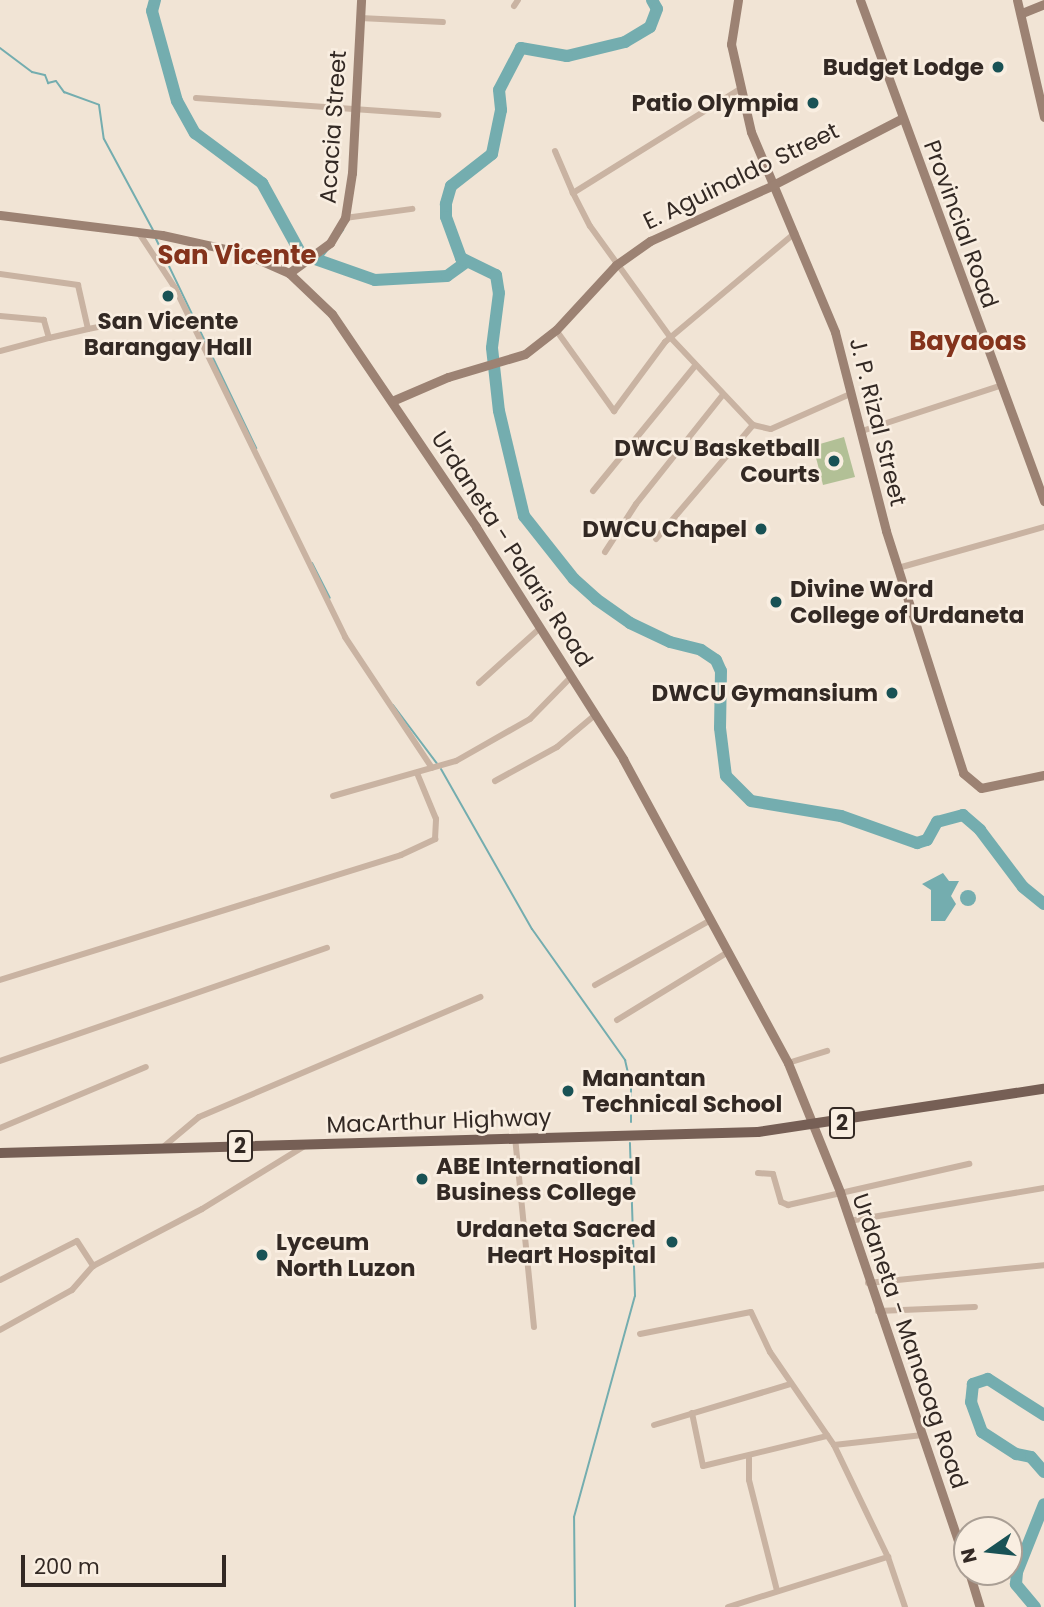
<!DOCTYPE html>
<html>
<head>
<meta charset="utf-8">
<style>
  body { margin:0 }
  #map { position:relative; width:1044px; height:1607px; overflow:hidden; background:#f1e4d5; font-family:Poppins,sans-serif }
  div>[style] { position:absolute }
  .green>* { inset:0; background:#b2c096 }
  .water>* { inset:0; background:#74adaf }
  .round { border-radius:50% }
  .stream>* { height:2px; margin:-1px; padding:0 1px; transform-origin:1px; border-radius:1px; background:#74adaf }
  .river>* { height:12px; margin:-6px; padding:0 6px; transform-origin:6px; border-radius:6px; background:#74adaf }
  .street>* { height:6px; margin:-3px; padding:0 3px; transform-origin:3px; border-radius:3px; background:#c9b3a2 }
  .secondary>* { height:9px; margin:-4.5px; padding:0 4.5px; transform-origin:4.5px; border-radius:4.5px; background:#9c8273 }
  .primary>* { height:10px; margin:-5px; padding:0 5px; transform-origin:5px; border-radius:5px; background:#765f55 }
  .dots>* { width:19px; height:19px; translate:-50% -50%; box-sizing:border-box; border:4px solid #f9eee1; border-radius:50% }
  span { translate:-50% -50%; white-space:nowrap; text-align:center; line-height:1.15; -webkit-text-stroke:5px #f9eee1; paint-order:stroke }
  .shield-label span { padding:2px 5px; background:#f9eee1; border:2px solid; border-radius:5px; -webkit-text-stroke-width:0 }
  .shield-label { font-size:21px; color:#332924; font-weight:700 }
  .poi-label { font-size:23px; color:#332924; font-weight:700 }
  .right { translate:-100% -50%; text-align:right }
  .left { translate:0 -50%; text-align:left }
  .street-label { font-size:23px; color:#332924 }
  .quarter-label { font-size:26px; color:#84331c; font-weight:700 }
  .north { position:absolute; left:953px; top:1516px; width:70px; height:70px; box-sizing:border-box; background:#f9eee1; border:2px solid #aa9f95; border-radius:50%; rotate:256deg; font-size:19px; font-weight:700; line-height:28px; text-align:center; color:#332924 }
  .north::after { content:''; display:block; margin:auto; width:24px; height:32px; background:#195255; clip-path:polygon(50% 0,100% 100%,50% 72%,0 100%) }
  .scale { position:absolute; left:21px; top:1555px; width:205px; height:32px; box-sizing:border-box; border:4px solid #332924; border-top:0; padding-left:9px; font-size:21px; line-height:24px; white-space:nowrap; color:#332924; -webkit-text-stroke:5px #f9eee1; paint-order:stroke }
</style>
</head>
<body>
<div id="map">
  <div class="green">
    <div style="clip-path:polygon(844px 437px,855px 477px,823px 485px,813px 446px)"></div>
  </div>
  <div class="water">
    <div style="clip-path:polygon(943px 873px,949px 881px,959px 881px,951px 896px,956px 904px,945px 921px,931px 921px,931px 890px,922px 884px)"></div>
    <div class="round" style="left:960px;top:890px;width:16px;height:16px"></div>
  </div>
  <div class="stream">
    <div style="left:0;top:48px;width:40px;rotate:37deg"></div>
    <div style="left:32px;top:72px;width:13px;rotate:13deg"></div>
    <div style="left:45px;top:75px;width:9px;rotate:69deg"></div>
    <div style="left:48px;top:83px;width:8px;rotate:-14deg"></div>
    <div style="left:56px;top:81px;width:14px;rotate:54deg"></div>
    <div style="left:64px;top:92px;width:37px;rotate:20deg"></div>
    <div style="left:99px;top:105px;width:34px;rotate:82deg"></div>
    <div style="left:104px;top:139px;width:103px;rotate:61.7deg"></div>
    <div style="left:156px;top:239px;width:232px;rotate:64.4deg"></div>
    <div style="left:318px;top:262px;width:41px;rotate:-52deg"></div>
    <div style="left:312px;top:563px;width:39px;rotate:63deg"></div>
    <div style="left:393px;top:705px;width:75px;rotate:53.1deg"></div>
    <div style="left:441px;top:769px;width:184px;rotate:60.4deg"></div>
    <div style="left:532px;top:929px;width:161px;rotate:54.6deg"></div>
    <div style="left:625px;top:1060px;width:28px;rotate:77deg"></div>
    <div style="left:631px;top:1087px;width:35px;rotate:90deg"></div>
    <div style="left:575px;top:1607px;width:90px;rotate:-90.6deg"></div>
    <div style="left:574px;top:1517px;width:229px;rotate:-74.6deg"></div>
    <div style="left:635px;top:1296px;width:153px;rotate:-91.9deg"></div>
  </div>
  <div class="river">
    <div style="left:155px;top:0;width:11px;rotate:105deg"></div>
    <div style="left:152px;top:11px;width:93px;rotate:74.5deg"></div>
    <div style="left:177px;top:101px;width:37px;rotate:61deg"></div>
    <div style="left:195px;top:133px;width:84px;rotate:36.7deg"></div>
    <div style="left:262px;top:183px;width:81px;rotate:61.2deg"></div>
    <div style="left:301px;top:254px;width:78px;rotate:19.4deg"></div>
    <div style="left:375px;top:280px;width:72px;rotate:-3.2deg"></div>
    <div style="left:447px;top:276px;width:24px;rotate:-36deg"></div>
    <div style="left:652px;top:0;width:10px;rotate:61deg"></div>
    <div style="left:657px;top:9px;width:19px;rotate:111deg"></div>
    <div style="left:650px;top:27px;width:29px;rotate:149deg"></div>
    <div style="left:625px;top:42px;width:60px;rotate:166.4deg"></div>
    <div style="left:567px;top:56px;width:47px;rotate:-170.1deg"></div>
    <div style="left:521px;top:48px;width:47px;rotate:117.6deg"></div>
    <div style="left:499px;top:90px;width:20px;rotate:84deg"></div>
    <div style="left:501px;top:110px;width:45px;rotate:101.6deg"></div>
    <div style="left:492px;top:154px;width:52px;rotate:142deg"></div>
    <div style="left:451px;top:186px;width:19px;rotate:106deg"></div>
    <div style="left:446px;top:204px;width:13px;rotate:90deg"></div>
    <div style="left:446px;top:217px;width:44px;rotate:69.9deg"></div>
    <div style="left:461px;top:258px;width:39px;rotate:26deg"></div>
    <div style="left:496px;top:275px;width:18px;rotate:81deg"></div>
    <div style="left:499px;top:293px;width:55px;rotate:97.3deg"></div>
    <div style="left:492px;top:348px;width:63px;rotate:83.7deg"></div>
    <div style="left:499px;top:411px;width:108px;rotate:76.6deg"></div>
    <div style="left:524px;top:516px;width:80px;rotate:51.6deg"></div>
    <div style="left:574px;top:579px;width:30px;rotate:42deg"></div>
    <div style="left:596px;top:599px;width:42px;rotate:35.2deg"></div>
    <div style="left:630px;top:623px;width:44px;rotate:25.4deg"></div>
    <div style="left:670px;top:642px;width:32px;rotate:14deg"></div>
    <div style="left:701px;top:650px;width:18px;rotate:34deg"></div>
    <div style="left:716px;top:660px;width:12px;rotate:66deg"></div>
    <div style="left:721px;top:671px;width:57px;rotate:91deg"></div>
    <div style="left:720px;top:728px;width:48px;rotate:82.9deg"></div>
    <div style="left:726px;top:776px;width:35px;rotate:45deg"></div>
    <div style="left:751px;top:801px;width:91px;rotate:9.5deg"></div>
    <div style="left:841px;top:816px;width:81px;rotate:19.6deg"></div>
    <div style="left:917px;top:843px;width:10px;rotate:-17deg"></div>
    <div style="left:927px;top:840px;width:21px;rotate:-61deg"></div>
    <div style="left:937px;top:822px;width:27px;rotate:-15deg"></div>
    <div style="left:963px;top:815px;width:23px;rotate:41deg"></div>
    <div style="left:980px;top:830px;width:71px;rotate:53deg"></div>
    <div style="left:1023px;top:887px;width:27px;rotate:39deg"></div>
    <div style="left:1044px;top:1415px;width:67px;rotate:-147.3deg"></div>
    <div style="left:988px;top:1379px;width:16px;rotate:162deg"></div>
    <div style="left:973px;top:1384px;width:18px;rotate:96deg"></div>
    <div style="left:971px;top:1402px;width:32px;rotate:70deg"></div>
    <div style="left:982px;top:1432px;width:40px;rotate:32.9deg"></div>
    <div style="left:1016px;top:1454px;width:15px;rotate:11deg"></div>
    <div style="left:1031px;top:1457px;width:20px;rotate:49deg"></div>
    <div style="left:1035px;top:1607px;width:30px;rotate:-130deg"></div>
    <div style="left:1016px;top:1584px;width:12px;rotate:-85deg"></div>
    <div style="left:1017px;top:1572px;width:73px;rotate:-68.3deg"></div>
  </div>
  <div class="street">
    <div style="left:514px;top:6px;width:7px;rotate:-56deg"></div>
    <div style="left:360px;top:18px;width:83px;rotate:2.8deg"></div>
    <div style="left:740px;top:89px;width:197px;rotate:148.1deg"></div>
    <div style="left:573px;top:193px;width:37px;rotate:63deg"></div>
    <div style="left:590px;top:226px;width:137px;rotate:54.2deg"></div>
    <div style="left:670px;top:337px;width:121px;rotate:46.7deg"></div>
    <div style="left:753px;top:425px;width:18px;rotate:13deg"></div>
    <div style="left:771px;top:429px;width:86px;rotate:-23.9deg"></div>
    <div style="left:196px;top:98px;width:243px;rotate:4deg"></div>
    <div style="left:555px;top:151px;width:46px;rotate:66.8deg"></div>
    <div style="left:345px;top:218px;width:68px;rotate:-7.7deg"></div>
    <div style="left:139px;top:233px;width:66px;rotate:56.8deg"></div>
    <div style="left:175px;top:288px;width:388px;rotate:64deg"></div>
    <div style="left:345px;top:637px;width:157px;rotate:56.4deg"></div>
    <div style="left:0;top:274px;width:79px;rotate:8deg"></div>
    <div style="left:78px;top:285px;width:45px;rotate:77.2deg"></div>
    <div style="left:88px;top:329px;width:40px;rotate:167deg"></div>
    <div style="left:49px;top:338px;width:19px;rotate:-106deg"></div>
    <div style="left:44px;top:320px;width:44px;rotate:-174.8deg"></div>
    <div style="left:88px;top:329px;width:15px;rotate:-11deg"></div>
    <div style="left:556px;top:330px;width:100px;rotate:54.4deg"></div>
    <div style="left:614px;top:411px;width:86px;rotate:-53.5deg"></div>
    <div style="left:665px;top:342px;width:170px;rotate:-40deg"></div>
    <div style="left:0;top:351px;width:51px;rotate:-14.9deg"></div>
    <div style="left:862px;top:431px;width:145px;rotate:-18.1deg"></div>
    <div style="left:593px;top:491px;width:160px;rotate:-50.8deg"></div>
    <div style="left:656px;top:539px;width:150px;rotate:-49.6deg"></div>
    <div style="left:605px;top:552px;width:57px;rotate:-57.1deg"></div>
    <div style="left:636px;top:504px;width:138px;rotate:-51.5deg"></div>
    <div style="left:898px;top:568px;width:152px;rotate:-15.7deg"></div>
    <div style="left:479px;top:683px;width:82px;rotate:-42deg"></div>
    <div style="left:495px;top:781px;width:71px;rotate:-28.7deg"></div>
    <div style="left:557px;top:747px;width:50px;rotate:-40.1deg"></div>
    <div style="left:333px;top:796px;width:128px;rotate:-15.9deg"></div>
    <div style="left:456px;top:761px;width:85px;rotate:-29.6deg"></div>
    <div style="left:530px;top:719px;width:60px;rotate:-45.7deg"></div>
    <div style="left:0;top:980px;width:420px;rotate:-17.3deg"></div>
    <div style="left:401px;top:855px;width:38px;rotate:-25deg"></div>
    <div style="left:435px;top:839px;width:20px;rotate:-87deg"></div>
    <div style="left:436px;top:819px;width:50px;rotate:-112.4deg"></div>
    <div style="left:595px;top:985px;width:133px;rotate:-29.3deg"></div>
    <div style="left:617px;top:1020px;width:130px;rotate:-31.5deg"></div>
    <div style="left:0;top:1061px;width:346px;rotate:-19.1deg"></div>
    <div style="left:788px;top:1063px;width:41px;rotate:-17.1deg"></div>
    <div style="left:0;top:1128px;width:158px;rotate:-22.7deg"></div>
    <div style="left:515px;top:1137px;width:191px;rotate:84.3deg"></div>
    <div style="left:162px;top:1148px;width:48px;rotate:-40deg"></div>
    <div style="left:199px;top:1117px;width:306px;rotate:-23.1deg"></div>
    <div style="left:758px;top:1173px;width:15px;rotate:4deg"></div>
    <div style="left:773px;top:1174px;width:29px;rotate:74deg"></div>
    <div style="left:781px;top:1202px;width:8px;rotate:23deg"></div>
    <div style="left:788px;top:1205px;width:186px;rotate:-12.8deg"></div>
    <div style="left:849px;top:1221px;width:198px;rotate:-9.6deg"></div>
    <div style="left:0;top:1280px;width:86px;rotate:-26.9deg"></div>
    <div style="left:77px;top:1241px;width:30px;rotate:57deg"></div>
    <div style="left:93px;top:1266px;width:123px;rotate:-27.6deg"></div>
    <div style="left:202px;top:1209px;width:122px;rotate:-31.6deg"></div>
    <div style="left:868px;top:1283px;width:177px;rotate:-5.8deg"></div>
    <div style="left:878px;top:1311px;width:97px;rotate:-2.4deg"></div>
    <div style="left:0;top:1330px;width:82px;rotate:-29.1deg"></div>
    <div style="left:72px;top:1290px;width:32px;rotate:-49deg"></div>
    <div style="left:640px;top:1334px;width:113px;rotate:-11.2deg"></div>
    <div style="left:751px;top:1312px;width:44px;rotate:64.6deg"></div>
    <div style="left:770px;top:1352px;width:113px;rotate:55.5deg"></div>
    <div style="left:834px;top:1445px;width:124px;rotate:64.3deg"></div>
    <div style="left:888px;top:1557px;width:53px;rotate:71.2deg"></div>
    <div style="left:692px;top:1413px;width:54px;rotate:78.3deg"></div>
    <div style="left:703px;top:1466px;width:128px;rotate:-13.6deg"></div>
    <div style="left:654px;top:1425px;width:143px;rotate:-16.7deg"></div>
    <div style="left:834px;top:1445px;width:89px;rotate:-6.5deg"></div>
    <div style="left:749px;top:1458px;width:22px;rotate:90deg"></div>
    <div style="left:749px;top:1480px;width:114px;rotate:75.8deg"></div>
    <div style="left:728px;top:1607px;width:168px;rotate:-17.4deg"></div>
  </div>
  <div class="secondary">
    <div style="left:738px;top:0;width:45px;rotate:99deg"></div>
    <div style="left:731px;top:44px;width:90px;rotate:77.2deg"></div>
    <div style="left:751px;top:132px;width:217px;rotate:67.2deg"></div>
    <div style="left:835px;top:332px;width:205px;rotate:75.6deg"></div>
    <div style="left:886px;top:531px;width:254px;rotate:72.3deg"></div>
    <div style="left:963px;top:773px;width:23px;rotate:40deg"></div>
    <div style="left:981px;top:788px;width:64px;rotate:-11.7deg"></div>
    <div style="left:860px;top:0;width:534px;rotate:69.83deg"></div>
    <div style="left:1017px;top:0;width:120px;rotate:77deg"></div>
    <div style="left:1022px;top:13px;width:24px;rotate:-22deg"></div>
    <div style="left:0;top:215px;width:163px;rotate:7deg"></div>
    <div style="left:162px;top:235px;width:84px;rotate:12.4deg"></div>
    <div style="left:244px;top:253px;width:49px;rotate:24deg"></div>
    <div style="left:289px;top:273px;width:59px;rotate:43.6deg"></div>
    <div style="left:332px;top:314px;width:257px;rotate:55.9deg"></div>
    <div style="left:476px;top:527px;width:275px;rotate:57.6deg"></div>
    <div style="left:623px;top:759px;width:346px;rotate:61.5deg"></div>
    <div style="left:788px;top:1063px;width:139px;rotate:68deg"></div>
    <div style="left:840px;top:1192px;width:396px;rotate:71.3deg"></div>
    <div style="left:289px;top:273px;width:51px;rotate:-36.2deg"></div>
    <div style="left:330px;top:243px;width:29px;rotate:-59deg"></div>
    <div style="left:345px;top:218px;width:46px;rotate:-81.2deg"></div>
    <div style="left:352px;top:173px;width:173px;rotate:-87deg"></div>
    <div style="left:392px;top:401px;width:61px;rotate:-23.2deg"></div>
    <div style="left:448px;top:377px;width:80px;rotate:-16.6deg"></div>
    <div style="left:525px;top:354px;width:39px;rotate:-38deg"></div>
    <div style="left:556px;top:330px;width:88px;rotate:-47.3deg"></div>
    <div style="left:616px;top:265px;width:42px;rotate:-35.2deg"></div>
    <div style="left:650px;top:241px;width:133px;rotate:-24.4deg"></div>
    <div style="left:771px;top:186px;width:146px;rotate:-27.3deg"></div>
    <div style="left:969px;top:1572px;width:37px;rotate:73deg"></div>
  </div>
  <div class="primary">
    <div style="left:0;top:1153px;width:758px;rotate:-1.59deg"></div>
    <div style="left:758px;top:1132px;width:289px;rotate:-8.6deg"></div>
  </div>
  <div class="dots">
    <div style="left:998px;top:67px;background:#195255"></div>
    <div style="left:813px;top:103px;background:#195255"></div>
    <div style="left:168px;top:296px;background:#195255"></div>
    <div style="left:834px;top:461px;background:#195255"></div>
    <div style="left:761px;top:529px;background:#195255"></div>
    <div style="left:776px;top:602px;background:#195255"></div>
    <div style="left:892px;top:693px;background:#195255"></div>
    <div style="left:568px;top:1091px;background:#195255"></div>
    <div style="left:422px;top:1179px;background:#195255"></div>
    <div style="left:672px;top:1242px;background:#195255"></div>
    <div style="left:262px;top:1255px;background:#195255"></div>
  </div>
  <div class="shield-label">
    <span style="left:842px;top:1123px">2</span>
    <span style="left:240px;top:1146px">2</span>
  </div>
  <div class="poi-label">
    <span class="right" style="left:984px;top:67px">Budget Lodge</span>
    <span class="right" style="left:799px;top:103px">Patio Olympia</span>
    <span style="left:168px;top:334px">San Vicente<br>Barangay Hall</span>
    <span class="right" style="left:820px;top:461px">DWCU Basketball<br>Courts</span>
    <span class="right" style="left:747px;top:529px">DWCU Chapel</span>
    <span class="left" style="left:790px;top:602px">Divine Word<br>College of Urdaneta</span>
    <span class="right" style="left:878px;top:693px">DWCU Gymansium</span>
    <span class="left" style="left:582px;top:1091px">Manantan<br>Technical School</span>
    <span class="left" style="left:436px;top:1179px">ABE International<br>Business College</span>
    <span class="right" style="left:656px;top:1242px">Urdaneta Sacred<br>Heart Hospital</span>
    <span class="left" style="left:276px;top:1255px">Lyceum<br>North Luzon</span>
  </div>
  <div class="street-label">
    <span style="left:333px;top:127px;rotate:-86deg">Acacia Street</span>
    <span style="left:741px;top:176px;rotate:-26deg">E. Aguinaldo Street</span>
    <span style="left:961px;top:224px;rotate:70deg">Provincial Road</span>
    <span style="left:878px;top:422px;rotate:76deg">J. P. Rizal Street</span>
    <span style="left:512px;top:549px;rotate:57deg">Urdaneta - Palaris Road</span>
    <span style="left:439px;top:1121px;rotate:-2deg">MacArthur Highway</span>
    <span style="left:910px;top:1341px;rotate:71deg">Urdaneta - Manaoag Road</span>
  </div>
  <div class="quarter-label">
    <span style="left:237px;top:256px">San Vicente</span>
    <span style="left:968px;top:342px">Bayaoas</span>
  </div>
  <div class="north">N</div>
  <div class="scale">200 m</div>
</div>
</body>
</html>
